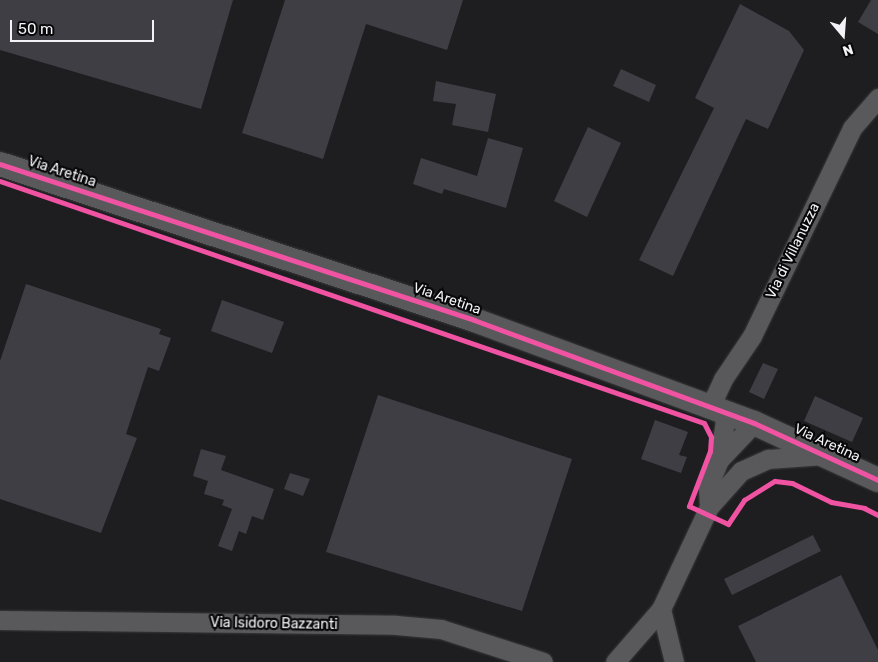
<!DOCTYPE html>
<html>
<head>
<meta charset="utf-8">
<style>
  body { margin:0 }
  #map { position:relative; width:878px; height:662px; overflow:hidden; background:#1e1e21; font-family:Rubik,sans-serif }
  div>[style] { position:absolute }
  .building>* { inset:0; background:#3f3e44 }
  .roads { filter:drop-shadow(0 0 1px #3a3a3d) drop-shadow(0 0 1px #3a3a3d) }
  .minor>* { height:19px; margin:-9.5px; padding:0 9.5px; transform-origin:9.5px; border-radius:9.5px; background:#59595b }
  .tertiary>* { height:24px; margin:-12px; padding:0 12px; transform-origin:12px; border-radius:12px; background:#59595b }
  .cycleway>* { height:5px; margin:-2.5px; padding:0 2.5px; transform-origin:2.5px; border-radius:2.5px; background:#f153a3 }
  span { translate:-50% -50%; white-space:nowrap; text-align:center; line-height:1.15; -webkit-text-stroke:4.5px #080709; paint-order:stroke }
  .street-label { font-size:14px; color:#f3f2f6 }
  .north { position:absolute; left:818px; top:10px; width:50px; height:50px; -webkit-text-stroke:4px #080709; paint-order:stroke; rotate:162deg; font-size:14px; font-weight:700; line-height:20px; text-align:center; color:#f3f2f6 }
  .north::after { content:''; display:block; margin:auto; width:18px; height:22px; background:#f3f2f6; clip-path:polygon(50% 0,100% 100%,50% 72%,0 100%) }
  .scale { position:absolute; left:10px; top:20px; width:144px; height:22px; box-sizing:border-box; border:2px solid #f3f2f6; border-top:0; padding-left:6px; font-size:15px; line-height:18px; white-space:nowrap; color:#f3f2f6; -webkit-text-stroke:4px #080709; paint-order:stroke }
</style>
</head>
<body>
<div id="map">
  <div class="building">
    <div style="clip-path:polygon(0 0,233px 0,201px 109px,0 50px)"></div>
    <div style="clip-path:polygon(285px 0,463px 0,447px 50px,366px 24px,323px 159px,242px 133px)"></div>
    <div style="clip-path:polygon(871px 0,878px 0,878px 34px,858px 22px)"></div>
    <div style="clip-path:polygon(740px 4px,789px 31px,804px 50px,768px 129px,746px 119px,673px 276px,639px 260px,714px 108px,695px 98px)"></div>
    <div style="clip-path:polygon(621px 69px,656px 85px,649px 102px,613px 86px)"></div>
    <div style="clip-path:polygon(436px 81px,496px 94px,488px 132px,452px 125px,456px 104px,433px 101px)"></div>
    <div style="clip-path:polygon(588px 127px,621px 143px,587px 217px,554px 201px)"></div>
    <div style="clip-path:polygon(488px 138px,523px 148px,506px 208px,444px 189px,442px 194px,413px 184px,421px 158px,477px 176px)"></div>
    <div style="clip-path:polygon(26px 284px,161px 329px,159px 334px,171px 338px,159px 371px,148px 367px,126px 434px,137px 438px,101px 533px,0 499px,0 361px)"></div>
    <div style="clip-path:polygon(222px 300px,284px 322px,272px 353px,211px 331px)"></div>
    <div style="clip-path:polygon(763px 363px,778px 369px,764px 399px,749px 392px)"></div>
    <div style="clip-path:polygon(378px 395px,572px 459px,522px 611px,326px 552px)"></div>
    <div style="clip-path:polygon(815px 396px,863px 418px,852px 442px,804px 421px)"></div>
    <div style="clip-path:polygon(655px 420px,688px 432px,679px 455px,687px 457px,681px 473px,641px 459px)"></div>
    <div style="clip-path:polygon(201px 449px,226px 456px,221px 470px,274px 489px,263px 520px,252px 516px,246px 534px,239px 531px,232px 551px,218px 546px,232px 509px,222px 505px,224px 500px,204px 494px,208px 481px,193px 476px)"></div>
    <div style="clip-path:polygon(290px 473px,310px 479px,303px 496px,284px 489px)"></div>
    <div style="clip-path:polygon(813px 535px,821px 551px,732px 595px,724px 579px)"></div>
    <div style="clip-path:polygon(841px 575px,878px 650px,878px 662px,756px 662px,738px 626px)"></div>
  </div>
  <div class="roads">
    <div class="minor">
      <div style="left:710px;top:407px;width:31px;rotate:-65deg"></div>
      <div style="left:723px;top:379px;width:52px;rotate:-56deg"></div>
      <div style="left:752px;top:336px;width:231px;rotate:-64.3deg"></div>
      <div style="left:852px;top:128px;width:40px;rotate:-49deg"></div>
      <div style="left:719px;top:460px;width:51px;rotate:-46.6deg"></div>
      <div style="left:709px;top:507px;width:21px;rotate:-93deg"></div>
      <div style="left:708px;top:486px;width:28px;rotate:-67deg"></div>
      <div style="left:719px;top:460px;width:47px;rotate:-81.3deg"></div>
      <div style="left:0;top:620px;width:396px;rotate:0.7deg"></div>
      <div style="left:396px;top:625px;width:45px;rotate:5.1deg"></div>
      <div style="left:441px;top:629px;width:107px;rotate:17.9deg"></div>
      <div style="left:615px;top:662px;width:70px;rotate:-49deg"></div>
      <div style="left:674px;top:662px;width:55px;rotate:-103.8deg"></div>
      <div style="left:661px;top:609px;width:113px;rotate:-64.8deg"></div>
      <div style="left:709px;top:507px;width:48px;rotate:-48.4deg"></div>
      <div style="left:741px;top:471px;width:30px;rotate:-24deg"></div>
      <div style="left:768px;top:459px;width:56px;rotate:-4.1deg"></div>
    </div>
    <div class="tertiary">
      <div style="left:0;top:164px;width:499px;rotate:18.2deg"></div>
      <div style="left:474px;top:320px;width:298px;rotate:20.2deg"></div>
      <div style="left:754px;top:423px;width:136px;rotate:24.7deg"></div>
    </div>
  </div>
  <div class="cycleway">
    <div style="left:0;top:164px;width:499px;rotate:18.2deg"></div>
    <div style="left:474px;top:320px;width:298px;rotate:20.2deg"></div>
    <div style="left:754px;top:423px;width:136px;rotate:24.7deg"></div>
    <div style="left:0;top:181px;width:744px;rotate:18.97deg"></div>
    <div style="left:704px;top:423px;width:16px;rotate:63deg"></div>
    <div style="left:711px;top:437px;width:14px;rotate:94deg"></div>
    <div style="left:710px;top:451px;width:59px;rotate:110.9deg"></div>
    <div style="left:689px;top:506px;width:43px;rotate:24.8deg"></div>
    <div style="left:728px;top:524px;width:29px;rotate:-56deg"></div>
    <div style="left:744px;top:500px;width:36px;rotate:-32deg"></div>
    <div style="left:775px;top:481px;width:17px;rotate:7deg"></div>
    <div style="left:792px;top:483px;width:43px;rotate:26deg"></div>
    <div style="left:831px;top:502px;width:34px;rotate:10deg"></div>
    <div style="left:864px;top:508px;width:16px;rotate:27deg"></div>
  </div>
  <div class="street-label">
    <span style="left:62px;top:172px;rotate:18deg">Via Aretina</span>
    <span style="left:793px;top:251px;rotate:-64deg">Via di Villanuzza</span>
    <span style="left:447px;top:299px;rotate:19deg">Via Aretina</span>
    <span style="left:827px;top:443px;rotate:25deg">Via Aretina</span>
    <span style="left:274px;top:624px;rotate:1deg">Via Isidoro Bazzanti</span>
  </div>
  <div class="north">N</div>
  <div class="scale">50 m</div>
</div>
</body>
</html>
